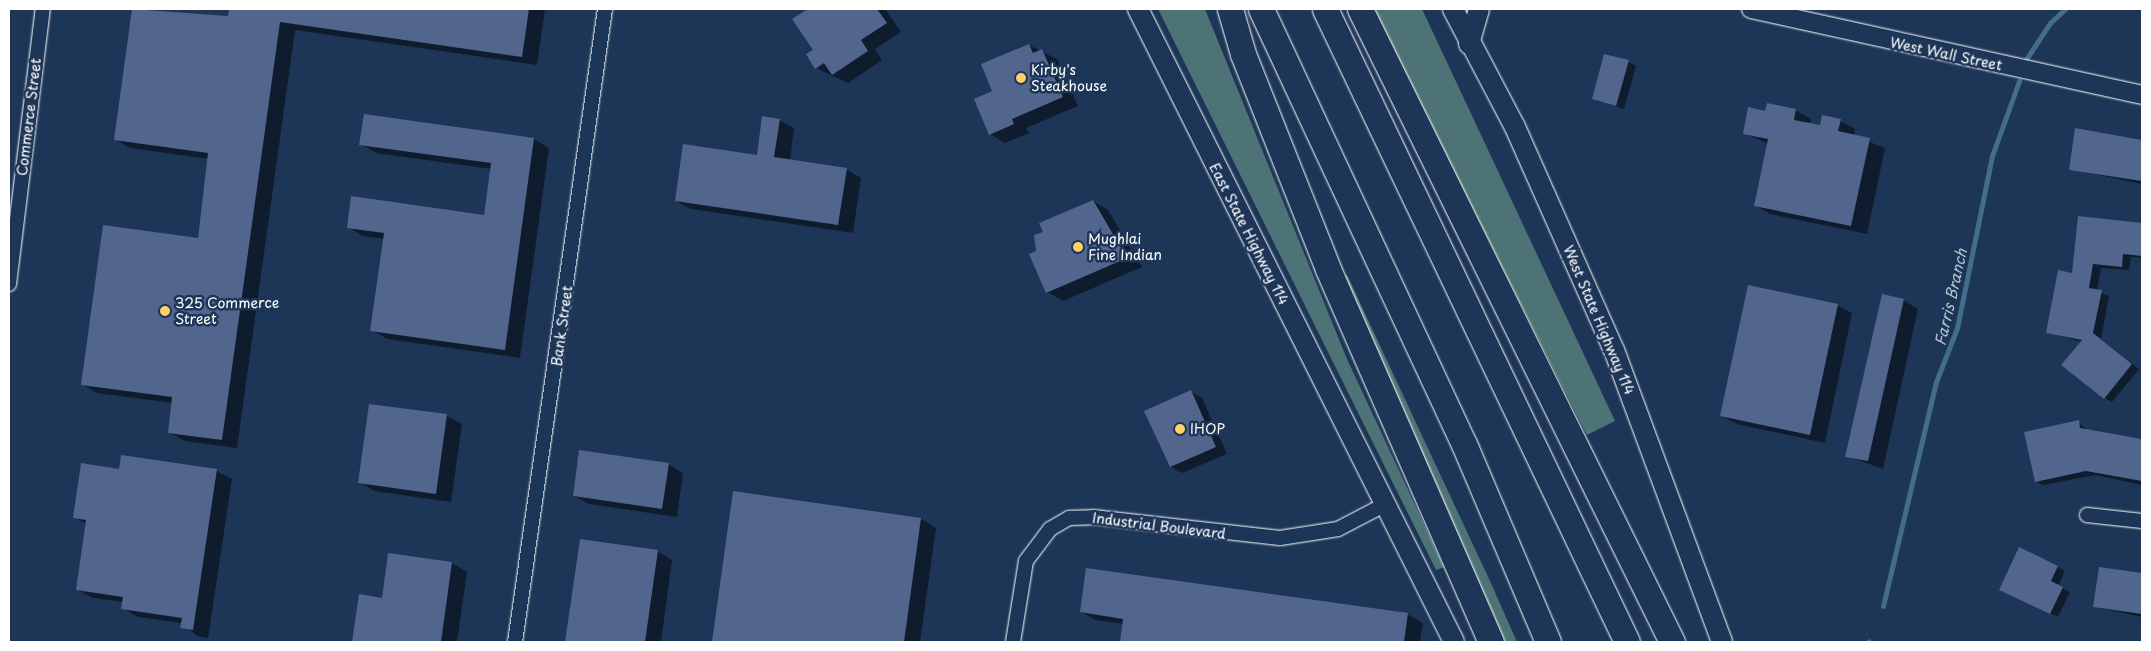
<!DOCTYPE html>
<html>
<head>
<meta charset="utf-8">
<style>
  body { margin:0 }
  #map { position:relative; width:2151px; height:651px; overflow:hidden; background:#1d3557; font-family:"Playpen Sans",sans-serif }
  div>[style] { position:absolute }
  .green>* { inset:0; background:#4e7376 }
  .shadow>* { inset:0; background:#0007 }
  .stream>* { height:5px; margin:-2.5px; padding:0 2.5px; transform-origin:2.5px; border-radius:2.5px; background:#436e89 }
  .building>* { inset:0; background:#52658d }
  .roads { filter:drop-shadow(0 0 1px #fff) drop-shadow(0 0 1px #fff) }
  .minor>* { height:14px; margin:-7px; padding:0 7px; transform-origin:7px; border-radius:7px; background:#1d3557 }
  .tertiary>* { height:18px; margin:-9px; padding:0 9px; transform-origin:9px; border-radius:9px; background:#1d3557 }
  .secondary>* { height:20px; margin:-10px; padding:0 10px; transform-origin:10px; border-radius:10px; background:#1d3557 }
  .motorway>* { height:25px; margin:-12.5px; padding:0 12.5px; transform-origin:12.5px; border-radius:12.5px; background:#1d3557 }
  .dots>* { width:14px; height:14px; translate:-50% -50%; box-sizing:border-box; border:2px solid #1d3557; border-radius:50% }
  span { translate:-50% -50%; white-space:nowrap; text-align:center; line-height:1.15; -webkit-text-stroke:5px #1d3557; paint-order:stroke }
  .street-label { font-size:14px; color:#fff }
  .poi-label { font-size:14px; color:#fff }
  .left { translate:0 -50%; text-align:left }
  .water-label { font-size:15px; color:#b4c5d0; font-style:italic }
  .frame { position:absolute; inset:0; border:10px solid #fff; pointer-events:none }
</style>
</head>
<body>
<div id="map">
  <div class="green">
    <div style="clip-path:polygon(1158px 9px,1205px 9px,1347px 359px,1444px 567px,1436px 570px)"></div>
    <div style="clip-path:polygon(1371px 9px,1422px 9px,1615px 421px,1587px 435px)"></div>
    <div style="clip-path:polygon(1347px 275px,1490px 581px,1517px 642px,1500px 642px,1341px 277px)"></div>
  </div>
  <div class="shadow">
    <div style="clip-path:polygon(133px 9px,229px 18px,231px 9px,545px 9px,537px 65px,295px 30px,237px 448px,184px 441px,169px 432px,173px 403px,97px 393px,82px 384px,199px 240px,209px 159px,130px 148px,115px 139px)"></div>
    <div style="clip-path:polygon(811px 9px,885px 9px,901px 32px,875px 49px,882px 60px,848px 83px,816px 68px,814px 50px,794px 20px)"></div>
    <div style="clip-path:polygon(1029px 45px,1057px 59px,1078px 106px,1026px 128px,1029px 133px,1005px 143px,990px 134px,994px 92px)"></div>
    <div style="clip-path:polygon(1628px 62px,1636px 66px,1624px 109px,1593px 99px)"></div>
    <div style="clip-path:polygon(1795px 110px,1811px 119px,1810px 124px,1821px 127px,1840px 121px,1855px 129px,1854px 136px,1885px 148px,1867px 234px,1770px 214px,1755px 205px,1769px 144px,1744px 133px,1766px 113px)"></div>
    <div style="clip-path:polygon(779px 120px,794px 128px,790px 161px,846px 169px,861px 178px,853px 233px,691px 209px,676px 201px,758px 157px)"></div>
    <div style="clip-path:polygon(2076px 129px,2142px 143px,2142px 184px,2070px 169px)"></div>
    <div style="clip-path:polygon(534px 139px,549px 148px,520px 358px,387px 339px,372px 330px,385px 239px,363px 236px,348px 227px,485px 216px,491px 169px,376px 153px,361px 144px)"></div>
    <div style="clip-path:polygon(1093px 201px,1108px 210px,1142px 267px,1063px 301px,1047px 292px,1037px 252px,1044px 232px)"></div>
    <div style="clip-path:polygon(2079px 218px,2142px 224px,2142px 258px,2131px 257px,2129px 270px,2101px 268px,2097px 291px,2109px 296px,2101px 339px,2139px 369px,2112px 402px,2105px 398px,2082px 342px,2047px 332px,2073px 275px)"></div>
    <div style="clip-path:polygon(1903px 300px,1918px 309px,1883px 469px,1847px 456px)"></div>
    <div style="clip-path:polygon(1837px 305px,1852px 313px,1825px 443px,1737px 424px,1722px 416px)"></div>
    <div style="clip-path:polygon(1191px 392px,1202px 398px,1227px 454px,1182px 473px,1171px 467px)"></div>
    <div style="clip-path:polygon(447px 416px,462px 424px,451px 502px,374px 491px,359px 482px)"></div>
    <div style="clip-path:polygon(2078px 422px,2087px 430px,2142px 439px,2142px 485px,2095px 475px,2043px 485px,2036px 481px)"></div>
    <div style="clip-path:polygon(122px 457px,217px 471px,232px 479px,208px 638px,197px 636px,182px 623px,138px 617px,123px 608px,124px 602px,92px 598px,77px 589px,87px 524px,74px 517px,121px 470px)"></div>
    <div style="clip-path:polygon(668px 464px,683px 473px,677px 517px,589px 504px,574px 496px)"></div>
    <div style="clip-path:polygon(734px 492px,921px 519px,936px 528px,920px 642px,713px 642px)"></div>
    <div style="clip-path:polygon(581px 540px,657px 551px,672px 560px,661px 642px,566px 642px)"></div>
    <div style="clip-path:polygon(452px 563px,467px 572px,457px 642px,353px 641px,383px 599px)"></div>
    <div style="clip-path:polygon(2058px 567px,2065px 571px,2058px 586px,2070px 592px,2058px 617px,2008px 593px)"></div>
    <div style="clip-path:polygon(2100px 568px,2142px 574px,2142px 617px,2094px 607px)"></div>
    <div style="clip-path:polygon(1081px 612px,1407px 614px,1423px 623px,1420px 642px,1122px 642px,1124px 624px,1096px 620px)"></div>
  </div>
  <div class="stream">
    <div style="left:2025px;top:61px;width:45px;rotate:-56.7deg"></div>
    <div style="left:2050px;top:23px;width:21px;rotate:-43deg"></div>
    <div style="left:1883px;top:606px;width:230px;rotate:-76.7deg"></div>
    <div style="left:1936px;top:382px;width:58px;rotate:-68.7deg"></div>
    <div style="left:1957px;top:328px;width:176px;rotate:-78.5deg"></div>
    <div style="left:1992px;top:156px;width:80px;rotate:-70.2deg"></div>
    <div style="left:1868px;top:642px;width:1px;rotate:-45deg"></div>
  </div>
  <div class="building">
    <div style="clip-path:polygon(132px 9px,228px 16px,229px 9px,529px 9px,522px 57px,280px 22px,222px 440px,168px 433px,172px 397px,81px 385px,103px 225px,198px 238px,208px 153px,114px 140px)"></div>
    <div style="clip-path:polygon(808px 9px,877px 9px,887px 23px,861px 40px,868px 51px,832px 75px,824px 63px,815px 69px,806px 54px,813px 50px,792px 19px)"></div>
    <div style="clip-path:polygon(1029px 44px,1033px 53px,1042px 49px,1063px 97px,1012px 119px,1014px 124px,989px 135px,974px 99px,992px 91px,981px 64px)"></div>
    <div style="clip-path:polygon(1604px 54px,1629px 60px,1616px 106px,1592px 99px)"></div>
    <div style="clip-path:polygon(1767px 103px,1796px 109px,1794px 120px,1820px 125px,1822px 115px,1841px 119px,1838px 131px,1870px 138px,1851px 226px,1754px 206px,1768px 139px,1743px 134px,1748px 107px,1765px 111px)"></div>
    <div style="clip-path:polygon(364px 114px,534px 138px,505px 350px,370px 331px,384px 233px,347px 228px,351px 196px,484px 215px,491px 163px,359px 145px)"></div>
    <div style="clip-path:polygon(762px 116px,780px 119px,774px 157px,847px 168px,838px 225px,675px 201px,683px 144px,757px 155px)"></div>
    <div style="clip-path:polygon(2075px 128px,2142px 140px,2142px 181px,2069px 170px)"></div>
    <div style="clip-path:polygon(1093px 200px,1127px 258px,1046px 293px,1029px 254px,1036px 251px,1034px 235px,1043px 232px,1039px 223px)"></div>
    <div style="clip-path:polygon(2078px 216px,2142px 223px,2142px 256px,2123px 254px,2122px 267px,2093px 264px,2089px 288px,2102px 290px,2093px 333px,2132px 364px,2104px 399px,2061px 365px,2082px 340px,2046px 333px,2058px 270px,2072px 273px)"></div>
    <div style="clip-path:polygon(1748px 285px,1838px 304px,1810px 435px,1720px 416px)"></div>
    <div style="clip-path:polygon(1882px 294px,1904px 299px,1868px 461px,1845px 457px)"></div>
    <div style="clip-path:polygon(1191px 390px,1216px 447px,1170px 467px,1144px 411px)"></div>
    <div style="clip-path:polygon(369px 404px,447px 414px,436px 494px,358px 483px)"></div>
    <div style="clip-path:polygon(2079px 420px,2080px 428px,2142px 439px,2142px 481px,2086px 471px,2035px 482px,2024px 432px)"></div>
    <div style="clip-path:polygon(579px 450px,669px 463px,662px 509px,573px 496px)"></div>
    <div style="clip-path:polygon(121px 455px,217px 469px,193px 630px,180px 628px,182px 618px,121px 609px,123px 597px,76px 590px,86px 520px,73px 518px,81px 463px,119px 469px)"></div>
    <div style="clip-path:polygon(733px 491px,921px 518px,904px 642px,712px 642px)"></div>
    <div style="clip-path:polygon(580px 539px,658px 550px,645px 642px,565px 642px)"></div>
    <div style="clip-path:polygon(2019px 547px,2058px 566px,2051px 581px,2063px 587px,2050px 614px,1999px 590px)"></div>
    <div style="clip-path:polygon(388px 553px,452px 562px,441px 642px,352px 642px,359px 594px,382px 598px)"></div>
    <div style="clip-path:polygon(2099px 567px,2142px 573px,2142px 614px,2093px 607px)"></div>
    <div style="clip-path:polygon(1086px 568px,1408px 613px,1404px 642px,1120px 642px,1123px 619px,1080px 612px)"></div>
  </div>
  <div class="roads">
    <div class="minor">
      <div style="left:9px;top:284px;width:277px;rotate:-83deg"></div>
      <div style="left:2087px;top:515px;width:55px;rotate:6.2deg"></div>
      <div style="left:515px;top:642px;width:639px;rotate:-81.91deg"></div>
      <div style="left:1013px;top:642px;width:82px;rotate:-80.9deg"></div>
      <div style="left:1026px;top:561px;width:40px;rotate:-53deg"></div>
      <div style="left:1050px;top:529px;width:22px;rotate:-30deg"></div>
      <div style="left:1069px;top:518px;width:24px;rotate:-2deg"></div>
      <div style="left:1093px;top:517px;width:188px;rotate:6.4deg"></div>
      <div style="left:1280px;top:538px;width:59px;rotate:-8.8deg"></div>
      <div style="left:1338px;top:529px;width:54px;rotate:-27.5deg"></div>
    </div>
    <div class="tertiary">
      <div style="left:1751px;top:9px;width:400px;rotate:12.4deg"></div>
    </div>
    <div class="secondary">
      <div style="left:1138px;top:9px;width:707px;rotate:63.47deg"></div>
      <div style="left:1453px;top:9px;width:133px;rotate:62.3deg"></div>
      <div style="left:1515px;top:127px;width:244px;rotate:66.1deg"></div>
      <div style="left:1614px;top:350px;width:311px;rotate:69.7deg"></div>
      <div style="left:1469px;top:44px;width:36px;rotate:-74deg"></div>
    </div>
    <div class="motorway">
      <div style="left:1230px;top:9px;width:47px;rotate:73.9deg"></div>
      <div style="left:1243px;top:54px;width:231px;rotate:68.4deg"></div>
      <div style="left:1328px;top:269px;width:407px;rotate:66.4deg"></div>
      <div style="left:1261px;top:9px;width:480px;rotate:65deg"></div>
      <div style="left:1464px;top:444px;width:215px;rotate:67deg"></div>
      <div style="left:1325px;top:9px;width:701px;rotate:64.49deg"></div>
      <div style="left:1360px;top:9px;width:706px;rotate:63.76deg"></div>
    </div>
  </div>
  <div class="dots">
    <div style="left:1021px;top:78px;background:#ffd166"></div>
    <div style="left:1078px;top:247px;background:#ffd166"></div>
    <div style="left:165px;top:311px;background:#ffd166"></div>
    <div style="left:1180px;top:429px;background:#ffd166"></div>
  </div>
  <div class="street-label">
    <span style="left:1946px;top:54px;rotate:12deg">West Wall Street</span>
    <span style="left:29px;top:117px;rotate:-83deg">Commerce Street</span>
    <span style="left:1249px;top:234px;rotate:63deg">East State Highway 114</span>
    <span style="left:1599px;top:320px;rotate:67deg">West State Highway 114</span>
    <span style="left:562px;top:326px;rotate:-82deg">Bank Street</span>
    <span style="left:1159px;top:526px;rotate:7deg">Industrial Boulevard</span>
  </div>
  <div class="poi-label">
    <span class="left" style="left:1031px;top:78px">Kirby's<br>Steakhouse</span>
    <span class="left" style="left:1088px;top:247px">Mughlai<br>Fine Indian</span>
    <span class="left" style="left:175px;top:311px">325 Commerce<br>Street</span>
    <span class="left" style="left:1190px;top:429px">IHOP</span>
  </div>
  <div class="water-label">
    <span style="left:1950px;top:297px;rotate:-77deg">Farris Branch</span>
  </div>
  <div class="frame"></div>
</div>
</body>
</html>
